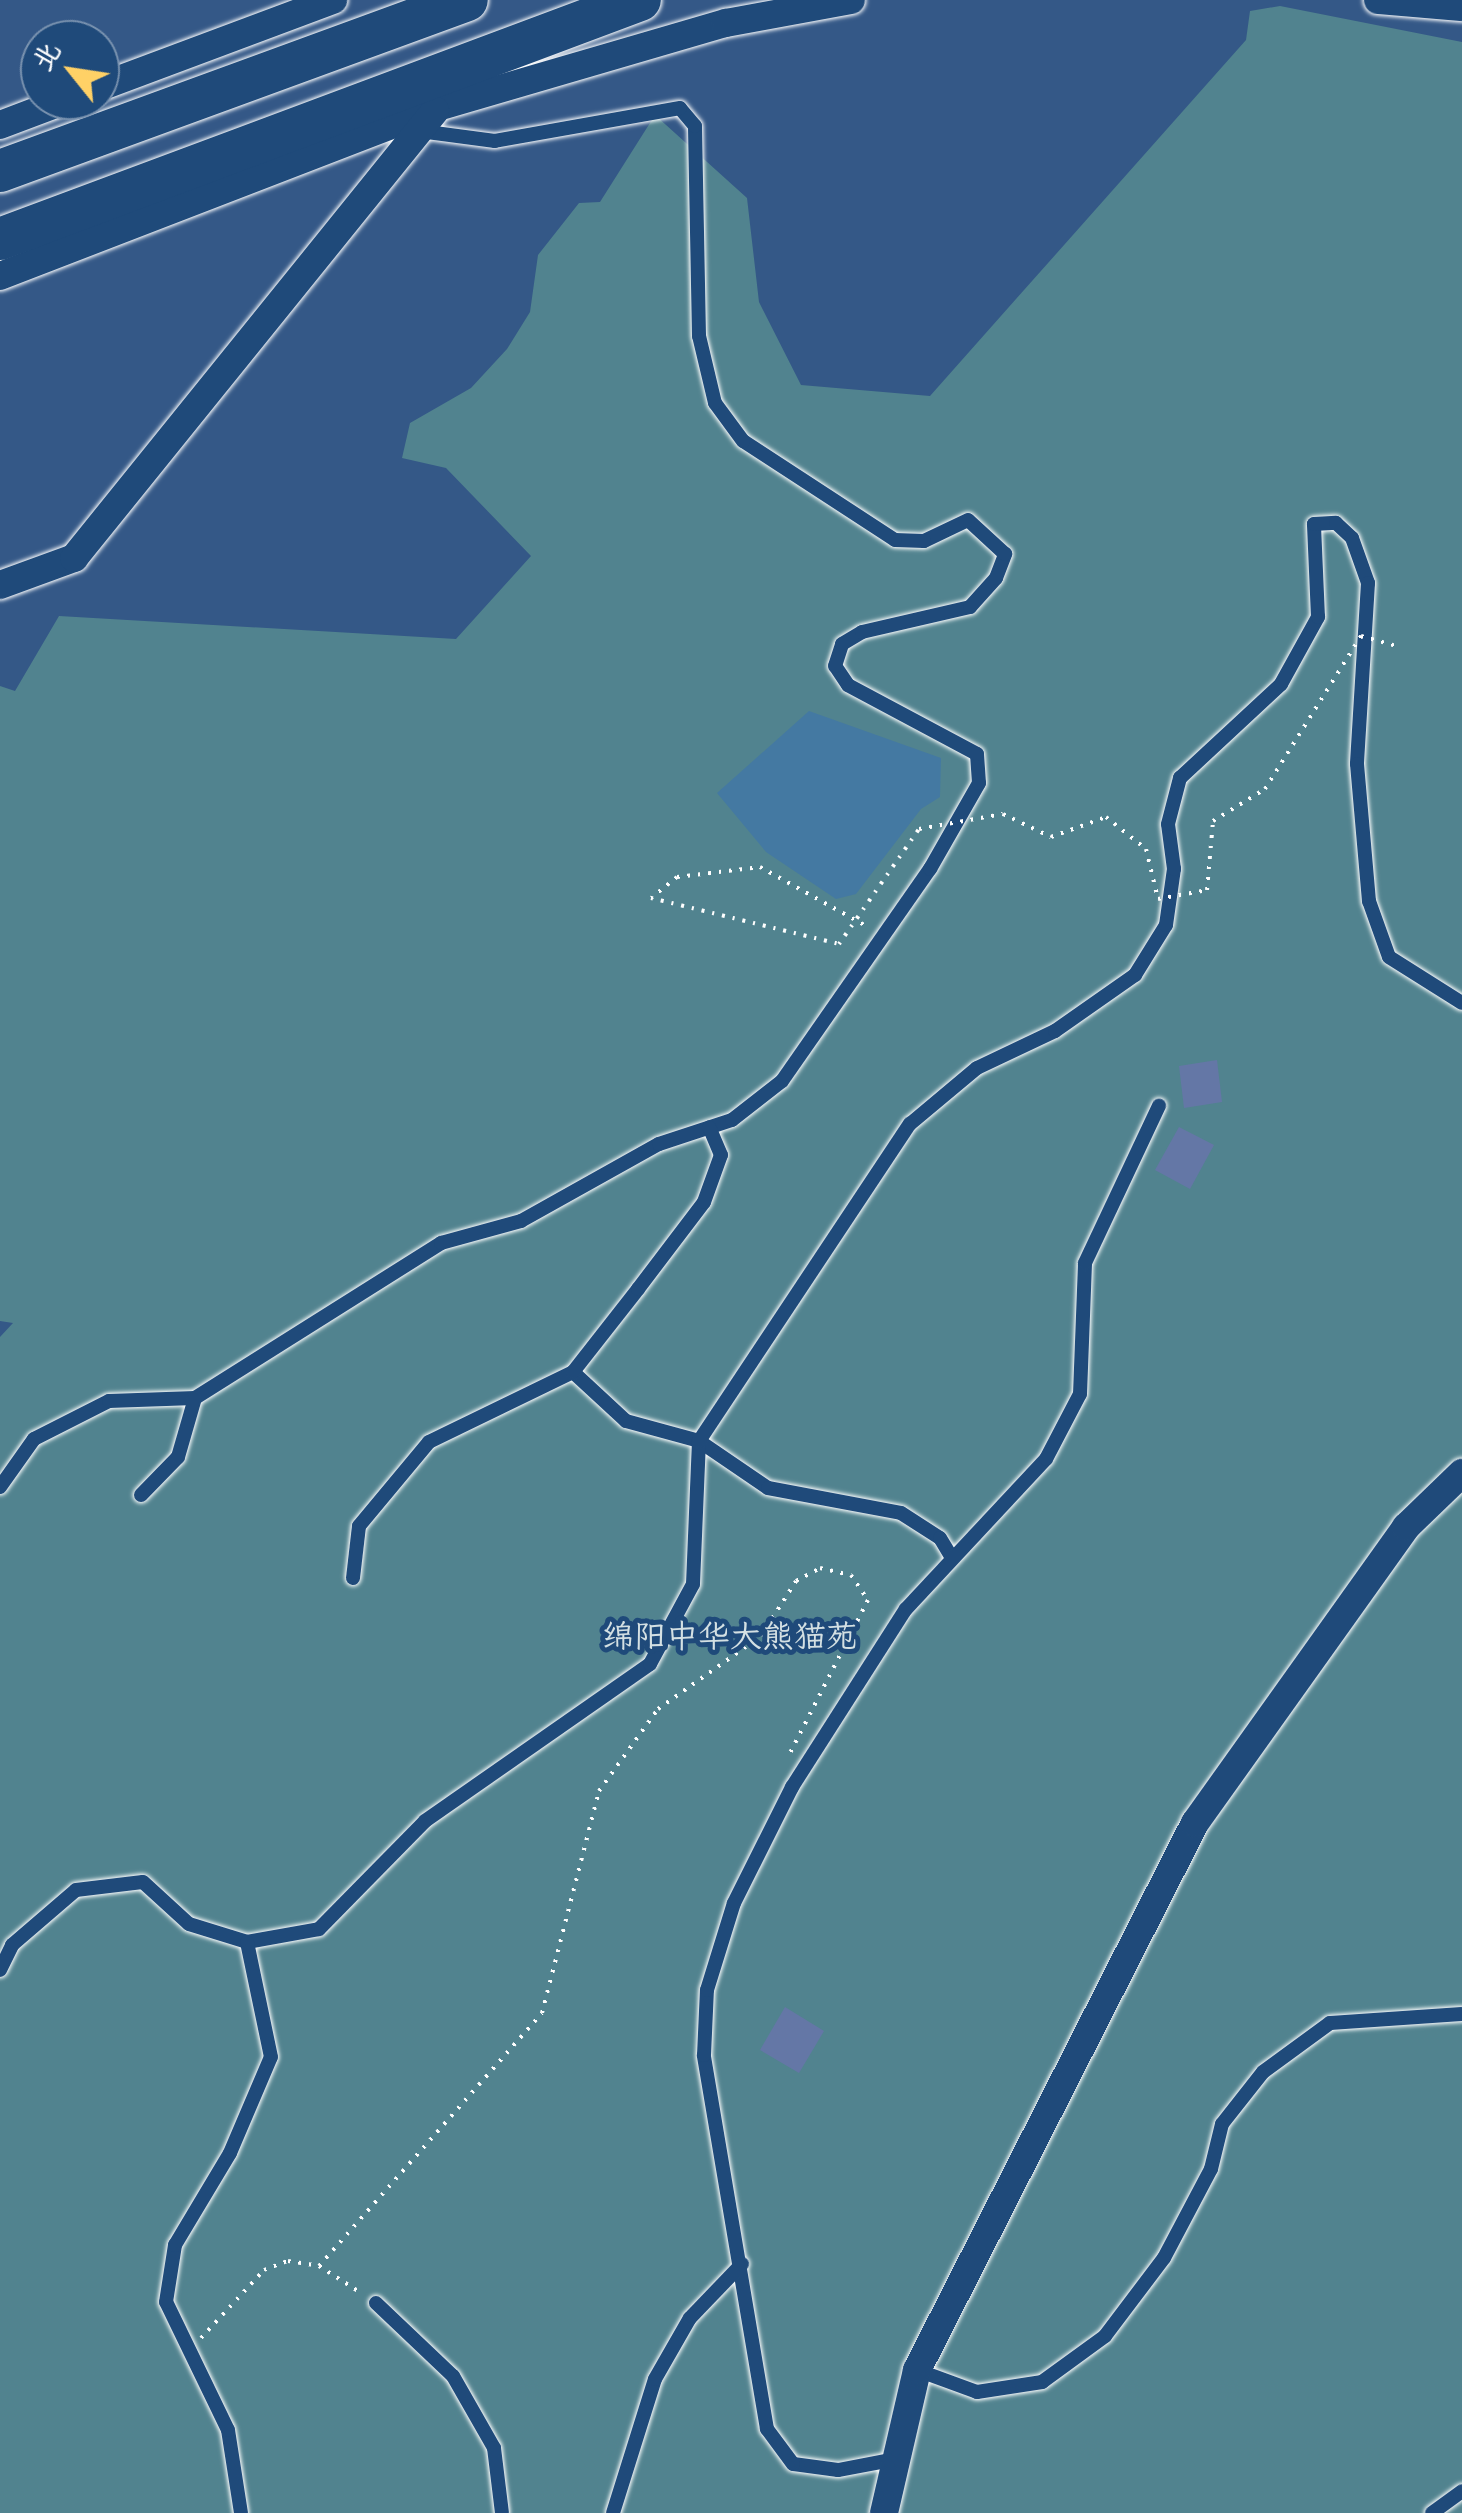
<!DOCTYPE html>
<html>
<head>
<meta charset="utf-8">
<style>
  body { margin:0 }
  #map { position:relative; width:1462px; height:2513px; overflow:hidden; background:#345887; font-family:Itim,"LXGW WenKai TC",sans-serif }
  div>[style] { position:absolute }
  .green>* { inset:0; background:#51838f }
  .water>* { inset:0; background:#4479a2 }
  .building>* { inset:0; background:#6477a6 }
  .path>* { height:4px; margin-top:-2px; transform-origin:0; background:repeating-linear-gradient(90deg,#fff 0 2.5px,transparent 0 10.5px) }
  .roads { filter:drop-shadow(0 0 2px #fff) drop-shadow(0 0 2px #fff) }
  .service>* { height:14px; margin:-7px; padding:0 7px; transform-origin:7px; border-radius:7px; background:#1f4a7a }
  .minor>* { height:28px; margin:-14px; padding:0 14px; transform-origin:14px; border-radius:14px; background:#1f4a7a }
  .primary>* { height:42px; margin:-21px; padding:0 21px; transform-origin:21px; border-radius:21px; background:#1f4a7a }
  .path-bridge>* { height:4px; margin-top:-2px; transform-origin:0; background:repeating-linear-gradient(90deg,#fff 0 2.5px,transparent 0 10.5px) }
  span { translate:-50% -50%; white-space:nowrap; text-align:center; line-height:1.15; -webkit-text-stroke:10px #1f4a7a; paint-order:stroke }
  .park-label { font-size:32px; color:#d4e0e3 }
  .north { position:absolute; left:20px; top:20px; width:100px; height:100px; box-sizing:border-box; background:#1f4a7a; border:2px solid #7992af; border-radius:50%; rotate:300deg; font-size:28px; font-weight:700; line-height:40px; text-align:center; color:#fff }
  .north::after { content:''; display:block; margin:auto; width:35px; height:45px; background:#ffd166; clip-path:polygon(50% 0,100% 100%,50% 72%,0 100%) }
</style>
</head>
<body>
<div id="map">
  <div class="green">
    <div style="clip-path:polygon(1280px 6px,1462px 42px,1462px 2513px,0 2513px,0 1337px,13px 1323px,0 1321px,0 686px,15px 691px,59px 616px,456px 639px,531px 556px,446px 468px,402px 458px,410px 423px,471px 388px,507px 349px,530px 312px,538px 255px,579px 203px,600px 202px,655px 115px,747px 198px,759px 302px,801px 385px,930px 396px,1246px 40px,1250px 11px)"></div>
  </div>
  <div class="water">
    <div style="clip-path:polygon(809px 711px,941px 758px,940px 797px,921px 809px,856px 894px,836px 899px,766px 852px,717px 793px)"></div>
  </div>
  <div class="building">
    <div style="clip-path:polygon(1217px 1060px,1222px 1102px,1184px 1108px,1179px 1066px)"></div>
    <div style="clip-path:polygon(1179px 1127px,1214px 1145px,1190px 1189px,1155px 1170px)"></div>
    <div style="clip-path:polygon(785px 2007px,824px 2031px,799px 2073px,760px 2050px)"></div>
  </div>
  <div class="path">
    <div style="left:677px;top:877px;width:84px;rotate:-6.9deg"></div>
    <div style="left:760px;top:867px;width:121px;rotate:29.1deg"></div>
    <div style="left:319px;top:2266px;width:337px;rotate:-48.6deg"></div>
    <div style="left:542px;top:2013px;width:229px;rotate:-75.6deg"></div>
    <div style="left:599px;top:1791px;width:101px;rotate:-54.3deg"></div>
    <div style="left:658px;top:1709px;width:126px;rotate:-35.3deg"></div>
    <div style="left:761px;top:1636px;width:65px;rotate:-57.5deg"></div>
    <div style="left:796px;top:1581px;width:27px;rotate:-28deg"></div>
    <div style="left:820px;top:1568px;width:32px;rotate:13deg"></div>
    <div style="left:851px;top:1575px;width:30px;rotate:56deg"></div>
    <div style="left:868px;top:1600px;width:172px;rotate:117deg"></div>
    <div style="left:201px;top:2338px;width:93px;rotate:-47.2deg"></div>
    <div style="left:264px;top:2270px;width:26px;rotate:-21deg"></div>
    <div style="left:288px;top:2261px;width:31px;rotate:9deg"></div>
    <div style="left:319px;top:2266px;width:50px;rotate:32.7deg"></div>
  </div>
  <div class="roads">
    <div class="service">
      <div style="left:573px;top:1372px;width:72px;rotate:42.8deg"></div>
      <div style="left:626px;top:1421px;width:76px;rotate:15.3deg"></div>
      <div style="left:699px;top:1441px;width:83px;rotate:34.3deg"></div>
      <div style="left:768px;top:1488px;width:135px;rotate:10.6deg"></div>
      <div style="left:901px;top:1513px;width:46px;rotate:32.7deg"></div>
      <div style="left:940px;top:1538px;width:23px;rotate:59deg"></div>
      <div style="left:0;top:1487px;width:59px;rotate:-54.7deg"></div>
      <div style="left:34px;top:1439px;width:84px;rotate:-26.9deg"></div>
      <div style="left:109px;top:1401px;width:86px;rotate:-2deg"></div>
      <div style="left:195px;top:1398px;width:291px;rotate:-32.2deg"></div>
      <div style="left:441px;top:1243px;width:83px;rotate:-15.4deg"></div>
      <div style="left:521px;top:1221px;width:158px;rotate:-29.2deg"></div>
      <div style="left:659px;top:1144px;width:77px;rotate:-18.2deg"></div>
      <div style="left:732px;top:1120px;width:63px;rotate:-38deg"></div>
      <div style="left:782px;top:1081px;width:259px;rotate:-55.1deg"></div>
      <div style="left:930px;top:869px;width:99px;rotate:-60.3deg"></div>
      <div style="left:979px;top:783px;width:29px;rotate:-94deg"></div>
      <div style="left:977px;top:754px;width:146px;rotate:-151.9deg"></div>
      <div style="left:848px;top:685px;width:23px;rotate:-124deg"></div>
      <div style="left:835px;top:666px;width:23px;rotate:-72deg"></div>
      <div style="left:842px;top:644px;width:23px;rotate:-31deg"></div>
      <div style="left:862px;top:632px;width:111px;rotate:-13deg"></div>
      <div style="left:970px;top:607px;width:39px;rotate:-48deg"></div>
      <div style="left:996px;top:578px;width:26px;rotate:-69deg"></div>
      <div style="left:1005px;top:554px;width:50px;rotate:-137.4deg"></div>
      <div style="left:968px;top:520px;width:49px;rotate:154.5deg"></div>
      <div style="left:924px;top:541px;width:29px;rotate:-178deg"></div>
      <div style="left:895px;top:540px;width:181px;rotate:-146.9deg"></div>
      <div style="left:743px;top:441px;width:47px;rotate:-126.4deg"></div>
      <div style="left:715px;top:403px;width:69px;rotate:-103.4deg"></div>
      <div style="left:699px;top:336px;width:210px;rotate:-91.1deg"></div>
      <div style="left:695px;top:126px;width:23px;rotate:-130deg"></div>
      <div style="left:680px;top:108px;width:188px;rotate:169.9deg"></div>
      <div style="left:495px;top:141px;width:76px;rotate:-172.4deg"></div>
      <div style="left:141px;top:1495px;width:53px;rotate:-45.8deg"></div>
      <div style="left:178px;top:1457px;width:61px;rotate:-73.9deg"></div>
      <div style="left:353px;top:1578px;width:52px;rotate:-83.4deg"></div>
      <div style="left:359px;top:1526px;width:109px;rotate:-50.2deg"></div>
      <div style="left:429px;top:1442px;width:160px;rotate:-25.9deg"></div>
      <div style="left:573px;top:1372px;width:105px;rotate:-51.9deg"></div>
      <div style="left:638px;top:1289px;width:109px;rotate:-52.8deg"></div>
      <div style="left:704px;top:1202px;width:50px;rotate:-70.1deg"></div>
      <div style="left:721px;top:1155px;width:30px;rotate:-113deg"></div>
      <div style="left:0;top:1970px;width:28px;rotate:-64deg"></div>
      <div style="left:12px;top:1945px;width:84px;rotate:-40.7deg"></div>
      <div style="left:76px;top:1890px;width:67px;rotate:-6.8deg"></div>
      <div style="left:143px;top:1882px;width:62px;rotate:42.4deg"></div>
      <div style="left:189px;top:1924px;width:61px;rotate:17.2deg"></div>
      <div style="left:247px;top:1942px;width:73px;rotate:-10.2deg"></div>
      <div style="left:319px;top:1929px;width:151px;rotate:-45.5deg"></div>
      <div style="left:425px;top:1821px;width:274px;rotate:-34.9deg"></div>
      <div style="left:650px;top:1664px;width:91px;rotate:-61.7deg"></div>
      <div style="left:693px;top:1584px;width:143px;rotate:-87.6deg"></div>
      <div style="left:699px;top:1441px;width:381px;rotate:-56.4deg"></div>
      <div style="left:910px;top:1124px;width:87px;rotate:-39.9deg"></div>
      <div style="left:977px;top:1068px;width:86px;rotate:-25.4deg"></div>
      <div style="left:1055px;top:1031px;width:98px;rotate:-35deg"></div>
      <div style="left:1135px;top:975px;width:59px;rotate:-58.2deg"></div>
      <div style="left:1166px;top:925px;width:57px;rotate:-81.9deg"></div>
      <div style="left:1174px;top:869px;width:45px;rotate:-97.6deg"></div>
      <div style="left:1168px;top:824px;width:48px;rotate:-75.4deg"></div>
      <div style="left:1180px;top:778px;width:138px;rotate:-42.9deg"></div>
      <div style="left:1281px;top:684px;width:77px;rotate:-61.1deg"></div>
      <div style="left:1318px;top:617px;width:93px;rotate:-92.5deg"></div>
      <div style="left:1314px;top:524px;width:22px;rotate:-3deg"></div>
      <div style="left:1336px;top:523px;width:22px;rotate:43deg"></div>
      <div style="left:1352px;top:538px;width:48px;rotate:70.4deg"></div>
      <div style="left:1368px;top:583px;width:181px;rotate:93.5deg"></div>
      <div style="left:1357px;top:764px;width:138px;rotate:85deg"></div>
      <div style="left:1369px;top:901px;width:59px;rotate:70.3deg"></div>
      <div style="left:1389px;top:957px;width:86px;rotate:32.2deg"></div>
      <div style="left:376px;top:2303px;width:106px;rotate:43.5deg"></div>
      <div style="left:453px;top:2376px;width:83px;rotate:60.3deg"></div>
      <div style="left:494px;top:2448px;width:65px;rotate:83deg"></div>
      <div style="left:917px;top:2370px;width:64px;rotate:20.1deg"></div>
      <div style="left:977px;top:2392px;width:66px;rotate:-8.7deg"></div>
      <div style="left:1042px;top:2382px;width:78px;rotate:-36.1deg"></div>
      <div style="left:1105px;top:2336px;width:98px;rotate:-52.9deg"></div>
      <div style="left:1164px;top:2258px;width:101px;rotate:-62.2deg"></div>
      <div style="left:1211px;top:2169px;width:46px;rotate:-76.3deg"></div>
      <div style="left:1222px;top:2124px;width:66px;rotate:-51.7deg"></div>
      <div style="left:1263px;top:2072px;width:83px;rotate:-36.2deg"></div>
      <div style="left:1330px;top:2023px;width:132px;rotate:-3.9deg"></div>
      <div style="left:891px;top:2460px;width:54px;rotate:169.3deg"></div>
      <div style="left:838px;top:2470px;width:45px;rotate:-172.4deg"></div>
      <div style="left:793px;top:2464px;width:44px;rotate:-126.6deg"></div>
      <div style="left:767px;top:2429px;width:379px;rotate:-99.6deg"></div>
      <div style="left:704px;top:2055px;width:65px;rotate:-87.4deg"></div>
      <div style="left:707px;top:1990px;width:91px;rotate:-72.8deg"></div>
      <div style="left:734px;top:1903px;width:130px;rotate:-63.4deg"></div>
      <div style="left:792px;top:1787px;width:211px;rotate:-57.4deg"></div>
      <div style="left:906px;top:1609px;width:205px;rotate:-47deg"></div>
      <div style="left:1046px;top:1459px;width:73px;rotate:-62.4deg"></div>
      <div style="left:1080px;top:1394px;width:131px;rotate:-87.8deg"></div>
      <div style="left:1085px;top:1263px;width:174px;rotate:-64.8deg"></div>
      <div style="left:241px;top:2513px;width:84px;rotate:-98.9deg"></div>
      <div style="left:228px;top:2430px;width:142px;rotate:-115.8deg"></div>
      <div style="left:166px;top:2302px;width:58px;rotate:-81deg"></div>
      <div style="left:175px;top:2245px;width:107px;rotate:-59.1deg"></div>
      <div style="left:230px;top:2153px;width:104px;rotate:-66.9deg"></div>
      <div style="left:271px;top:2057px;width:117px;rotate:-101.8deg"></div>
      <div style="left:613px;top:2513px;width:140px;rotate:-72.6deg"></div>
      <div style="left:655px;top:2379px;width:70px;rotate:-60.2deg"></div>
      <div style="left:690px;top:2318px;width:75px;rotate:-46.1deg"></div>
      <div style="left:1432px;top:2513px;width:37px;rotate:-36deg"></div>
    </div>
    <div class="minor">
      <div style="left:1378px;top:0;width:84px;rotate:4.8deg"></div>
      <div style="left:100px;top:87px;width:249px;rotate:-20.5deg"></div>
      <div style="left:0;top:125px;width:71px;rotate:-20.7deg"></div>
      <div style="left:0;top:276px;width:469px;rotate:-21.1deg"></div>
      <div style="left:438px;top:107px;width:300px;rotate:-16.3deg"></div>
      <div style="left:726px;top:23px;width:127px;rotate:-10.4deg"></div>
      <div style="left:0;top:585px;width:79px;rotate:-20deg"></div>
      <div style="left:74px;top:558px;width:575px;rotate:-51.08deg"></div>
      <div style="left:884px;top:2513px;width:147px;rotate:-77deg"></div>
      <div style="left:917px;top:2370px;width:614px;rotate:-63.06deg"></div>
      <div style="left:1195px;top:1823px;width:364px;rotate:-54.5deg"></div>
      <div style="left:1406px;top:1527px;width:78px;rotate:-44deg"></div>
    </div>
    <div class="primary">
      <div style="left:0;top:171px;width:497px;rotate:-20.1deg"></div>
      <div style="left:0;top:239px;width:683px;rotate:-20.48deg"></div>
    </div>
  </div>
  <div class="path-bridge">
    <div style="left:677px;top:877px;width:33px;rotate:141deg"></div>
    <div style="left:651px;top:898px;width:194px;rotate:13.7deg"></div>
    <div style="left:839px;top:944px;width:140px;rotate:-55.2deg"></div>
    <div style="left:919px;top:829px;width:85px;rotate:-10.1deg"></div>
    <div style="left:1003px;top:814px;width:53px;rotate:25.6deg"></div>
    <div style="left:1051px;top:837px;width:59px;rotate:-20deg"></div>
    <div style="left:1106px;top:817px;width:51px;rotate:38.7deg"></div>
    <div style="left:1146px;top:849px;width:51px;rotate:76.5deg"></div>
    <div style="left:1158px;top:899px;width:50px;rotate:-10.4deg"></div>
    <div style="left:1207px;top:890px;width:69px;rotate:-85deg"></div>
    <div style="left:1213px;top:821px;width:61px;rotate:-31.6deg"></div>
    <div style="left:1265px;top:789px;width:181px;rotate:-57.9deg"></div>
    <div style="left:1361px;top:636px;width:41px;rotate:15.8deg"></div>
  </div>
  <div class="park-label">
    <span style="left:730px;top:1636px">绵阳中华大熊猫苑</span>
  </div>
  <div class="north">北</div>
</div>
</body>
</html>
